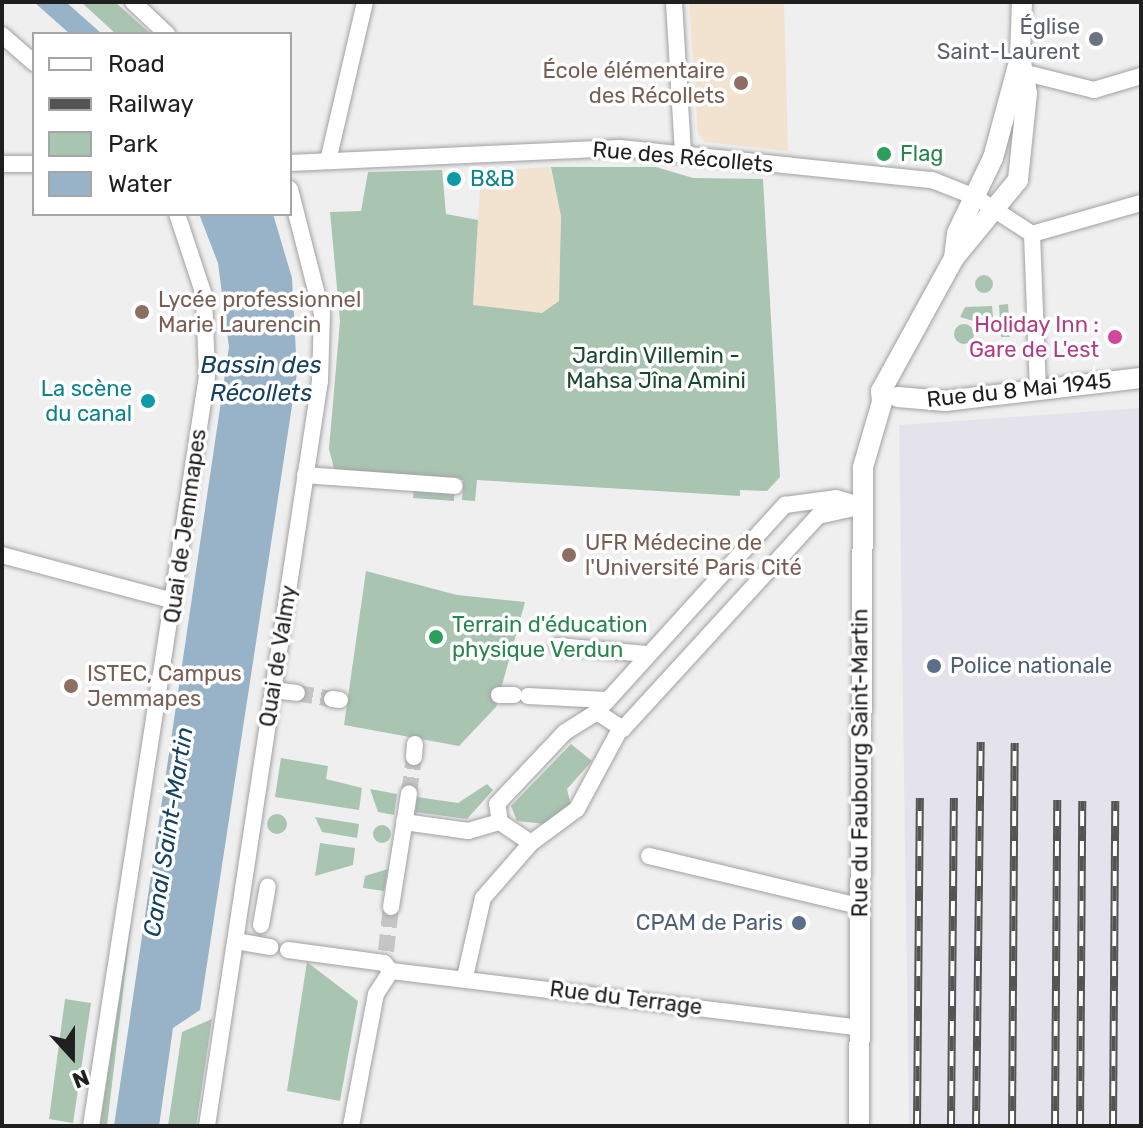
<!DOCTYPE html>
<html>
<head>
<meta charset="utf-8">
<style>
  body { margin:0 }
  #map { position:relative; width:1143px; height:1128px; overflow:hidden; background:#efeff0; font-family:Rubik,sans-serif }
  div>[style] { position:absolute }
  .built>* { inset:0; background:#e4e3ec }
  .education>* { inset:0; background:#f2e2d0 }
  .green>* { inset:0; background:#aac4b2 }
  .round { border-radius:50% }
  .water>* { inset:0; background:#98b2c7 }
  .minor-tunnel>* { height:16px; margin-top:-8px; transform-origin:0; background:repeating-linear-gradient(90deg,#c5c5c6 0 16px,transparent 0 24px) }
  .roads { filter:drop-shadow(0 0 2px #a1a1a3) drop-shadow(0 0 2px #a1a1a3) }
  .minor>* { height:16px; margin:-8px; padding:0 8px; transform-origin:8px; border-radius:8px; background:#fff }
  .major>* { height:20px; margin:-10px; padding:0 10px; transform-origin:10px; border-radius:10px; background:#fff }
  .rail>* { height:8px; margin-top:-4px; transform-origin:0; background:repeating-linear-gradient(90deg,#fff 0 15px,#545455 0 30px); box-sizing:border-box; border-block:2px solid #545455 }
  .dots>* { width:22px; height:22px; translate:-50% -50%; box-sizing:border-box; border:4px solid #fff; border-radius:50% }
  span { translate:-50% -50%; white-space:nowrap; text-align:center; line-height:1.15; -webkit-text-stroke:7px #fff; paint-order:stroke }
  .worship-label { font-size:22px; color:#5b616d }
  .right { translate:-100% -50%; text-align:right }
  .education-label { font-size:22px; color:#785e54 }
  .left { translate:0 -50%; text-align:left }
  .leisure-label { font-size:22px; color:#27864d }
  .street-label { font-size:22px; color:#1f1f20 }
  .culture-label { font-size:22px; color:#0d838f }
  .hotel-label { font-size:22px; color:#b23c85 }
  .park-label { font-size:22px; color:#19492d }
  .service-label { font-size:22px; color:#4e5e75 }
  .water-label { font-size:24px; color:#164160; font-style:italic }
  .frame { position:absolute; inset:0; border:4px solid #1f1f20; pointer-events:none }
  .legend { position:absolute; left:32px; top:32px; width:260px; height:184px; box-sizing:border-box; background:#fff; border:2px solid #a5a5a6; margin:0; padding:10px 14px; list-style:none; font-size:24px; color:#1f1f20 }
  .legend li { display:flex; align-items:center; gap:16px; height:40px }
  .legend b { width:40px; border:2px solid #a5a5a6 }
  .north { position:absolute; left:32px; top:1016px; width:80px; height:80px; -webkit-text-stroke:6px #fff; paint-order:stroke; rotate:159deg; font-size:22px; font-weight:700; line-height:32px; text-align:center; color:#1f1f20 }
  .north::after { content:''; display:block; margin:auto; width:28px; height:36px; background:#1f1f20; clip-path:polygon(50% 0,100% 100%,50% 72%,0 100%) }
</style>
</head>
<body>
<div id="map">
  <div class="built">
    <div style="clip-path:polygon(1141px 408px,1141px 1126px,909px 1126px,899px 425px)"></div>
  </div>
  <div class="education">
    <div style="clip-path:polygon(689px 2px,784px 2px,788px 151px,705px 142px,698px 134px)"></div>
    <div style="clip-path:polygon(551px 167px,561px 216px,559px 302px,549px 312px,529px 314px,473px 305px,481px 171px)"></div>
  </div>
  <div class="green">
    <div style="clip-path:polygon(81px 2px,115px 2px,151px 34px,116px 34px)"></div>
    <div style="clip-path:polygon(551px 167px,656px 167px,693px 178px,763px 179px,780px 477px,767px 491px,740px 490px,740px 496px,477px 480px,475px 501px,462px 500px,463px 480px,335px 472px,329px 449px,340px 321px,330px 212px,361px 211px,368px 172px,442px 170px,446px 214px,478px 220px,473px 305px,542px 313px,559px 301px,561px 216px)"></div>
    <div class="round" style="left:975px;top:275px;width:18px;height:18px"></div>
    <div style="clip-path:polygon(1008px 304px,1010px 337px,1001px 337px,999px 305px)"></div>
    <div style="clip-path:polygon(992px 306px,994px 327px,960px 317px,965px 307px)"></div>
    <div class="round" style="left:954px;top:324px;width:20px;height:20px"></div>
    <div style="clip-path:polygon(414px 490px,454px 492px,454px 501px,413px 498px)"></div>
    <div style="clip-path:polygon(366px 571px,457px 595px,525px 602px,496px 707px,459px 746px,344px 725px)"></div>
    <div style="clip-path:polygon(571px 744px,592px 761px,567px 789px,571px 806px,555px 825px,517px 821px,511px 806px)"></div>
    <div style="clip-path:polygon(281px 758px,328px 766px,326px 779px,362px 788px,359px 810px,275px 797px)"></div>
    <div style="clip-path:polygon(487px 784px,493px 790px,467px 819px,415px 812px,417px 797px,458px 803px)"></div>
    <div style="clip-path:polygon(370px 789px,397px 794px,394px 815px,378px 812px)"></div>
    <div class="round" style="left:267px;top:814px;width:20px;height:20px"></div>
    <div style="clip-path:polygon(315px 817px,359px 824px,357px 838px,322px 832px)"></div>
    <div class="round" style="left:373px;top:825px;width:18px;height:18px"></div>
    <div style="clip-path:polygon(320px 843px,355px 848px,353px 865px,315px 876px)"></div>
    <div style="clip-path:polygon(388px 869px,384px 891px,363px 888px,365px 876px)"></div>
    <div style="clip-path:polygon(132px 916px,107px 1126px,100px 1126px)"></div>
    <div style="clip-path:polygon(307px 962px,358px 1001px,340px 1101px,287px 1091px)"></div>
    <div style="clip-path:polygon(65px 999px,91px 1003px,73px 1123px,49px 1119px)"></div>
    <div style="clip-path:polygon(212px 1019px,196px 1126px,168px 1126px,182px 1032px)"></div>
  </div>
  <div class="water">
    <div style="clip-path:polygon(34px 2px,66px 2px,102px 34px,70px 34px)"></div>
    <div style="clip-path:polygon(199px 214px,273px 214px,292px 278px,297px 373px,200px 1010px,173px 1028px,159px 1126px,114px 1126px,229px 347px,218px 263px)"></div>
  </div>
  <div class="minor-tunnel">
    <div style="left:297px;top:693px;width:36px;rotate:10deg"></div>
    <div style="left:409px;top:793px;width:36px;rotate:-82deg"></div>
    <div style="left:386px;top:951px;width:44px;rotate:-83.5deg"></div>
  </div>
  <div class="roads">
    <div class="minor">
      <div style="left:133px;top:2px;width:47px;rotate:43.3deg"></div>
      <div style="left:674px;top:2px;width:152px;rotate:86.6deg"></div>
      <div style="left:2px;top:35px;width:43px;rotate:41.2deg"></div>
      <div style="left:1026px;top:73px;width:70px;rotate:14deg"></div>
      <div style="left:1094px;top:90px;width:49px;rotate:-16.6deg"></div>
      <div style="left:328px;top:161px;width:163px;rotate:-76.9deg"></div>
      <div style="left:290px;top:163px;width:330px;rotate:-2.6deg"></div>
      <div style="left:620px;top:148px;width:314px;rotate:5.9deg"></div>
      <div style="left:932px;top:180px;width:46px;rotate:21.6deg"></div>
      <div style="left:975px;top:197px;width:68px;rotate:33deg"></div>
      <div style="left:1032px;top:234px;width:113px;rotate:-15.9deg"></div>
      <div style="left:2px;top:164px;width:32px"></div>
      <div style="left:1032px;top:234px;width:156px;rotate:87.8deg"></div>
      <div style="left:305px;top:475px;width:150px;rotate:4.2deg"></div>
      <div style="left:836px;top:498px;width:28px;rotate:17deg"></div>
      <div style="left:863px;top:506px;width:46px;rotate:167.5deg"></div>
      <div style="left:818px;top:516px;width:289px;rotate:132.5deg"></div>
      <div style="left:623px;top:729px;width:31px;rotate:-147deg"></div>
      <div style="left:597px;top:712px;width:280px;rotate:-47.8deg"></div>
      <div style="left:785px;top:505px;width:51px;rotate:-7.8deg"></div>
      <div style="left:2px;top:555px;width:178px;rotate:15deg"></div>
      <div style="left:558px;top:646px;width:89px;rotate:5.1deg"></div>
      <div style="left:273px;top:690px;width:24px;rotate:7deg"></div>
      <div style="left:499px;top:695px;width:15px"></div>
      <div style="left:528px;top:696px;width:78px;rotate:2.9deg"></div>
      <div style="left:332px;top:699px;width:8px;rotate:7deg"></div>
      <div style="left:414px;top:757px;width:13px;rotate:-86deg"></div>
      <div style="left:404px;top:822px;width:65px;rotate:8deg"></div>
      <div style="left:468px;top:831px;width:33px;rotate:-16deg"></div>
      <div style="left:531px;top:843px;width:37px;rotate:-146deg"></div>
      <div style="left:500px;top:822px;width:18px;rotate:-99deg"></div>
      <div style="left:497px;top:804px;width:99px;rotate:-46.6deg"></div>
      <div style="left:565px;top:732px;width:38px;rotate:-32deg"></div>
      <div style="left:649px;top:856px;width:216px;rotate:13.4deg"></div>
      <div style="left:391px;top:907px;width:115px;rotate:-81deg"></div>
      <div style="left:261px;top:925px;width:39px;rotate:-80deg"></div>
      <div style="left:236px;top:941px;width:35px;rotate:10deg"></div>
      <div style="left:288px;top:950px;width:97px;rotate:7.7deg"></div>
      <div style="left:384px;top:963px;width:11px;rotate:49deg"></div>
      <div style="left:391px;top:971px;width:474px;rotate:6.9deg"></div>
      <div style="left:465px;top:977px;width:81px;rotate:-77.2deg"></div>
      <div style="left:483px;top:898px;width:73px;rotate:-48.9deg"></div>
      <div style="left:531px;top:843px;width:57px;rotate:-36.5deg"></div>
      <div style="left:577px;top:809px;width:89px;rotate:-61.7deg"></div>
      <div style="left:91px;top:1126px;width:759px;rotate:-81.21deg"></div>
      <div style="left:207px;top:376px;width:81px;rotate:-92.1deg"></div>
      <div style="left:204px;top:295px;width:85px;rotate:-108.4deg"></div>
      <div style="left:207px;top:1126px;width:754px;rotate:-81.38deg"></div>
      <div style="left:320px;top:381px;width:67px;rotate:-88.3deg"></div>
      <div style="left:322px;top:314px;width:129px;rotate:-104.4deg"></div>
      <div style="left:351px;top:1126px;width:134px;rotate:-79.3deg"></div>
      <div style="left:376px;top:994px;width:27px;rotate:-57deg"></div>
    </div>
    <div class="major">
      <div style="left:954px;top:258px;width:25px;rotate:-83deg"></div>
      <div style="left:957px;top:233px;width:83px;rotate:-64.4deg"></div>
      <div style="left:993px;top:158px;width:104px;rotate:-74.9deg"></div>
      <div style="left:1020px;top:58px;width:56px;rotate:-88deg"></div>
      <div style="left:898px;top:397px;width:47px;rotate:4.9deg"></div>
      <div style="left:945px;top:401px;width:197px;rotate:-6.7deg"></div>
      <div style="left:882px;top:402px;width:11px;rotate:-95deg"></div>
      <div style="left:881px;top:391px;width:152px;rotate:-61.2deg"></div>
      <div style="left:954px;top:258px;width:101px;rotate:-50.6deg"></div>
      <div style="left:1018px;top:180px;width:87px;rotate:-84.1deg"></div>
      <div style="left:1027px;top:93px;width:36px;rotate:-101deg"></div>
      <div style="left:859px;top:1126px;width:659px;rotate:-89.65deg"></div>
      <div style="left:863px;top:467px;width:68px;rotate:-73.7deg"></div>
    </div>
  </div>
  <div class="rail">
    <div style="left:917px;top:1126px;width:328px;rotate:-89.5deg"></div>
    <div style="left:951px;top:1126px;width:328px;rotate:-89.5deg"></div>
    <div style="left:976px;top:1126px;width:384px;rotate:-89.3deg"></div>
    <div style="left:1012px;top:1126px;width:383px;rotate:-89.6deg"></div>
    <div style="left:1055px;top:1126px;width:326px;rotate:-89.6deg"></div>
    <div style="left:1080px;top:1126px;width:325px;rotate:-89.6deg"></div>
    <div style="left:1113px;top:1126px;width:325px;rotate:-89.6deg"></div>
  </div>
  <div class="dots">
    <div style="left:1096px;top:39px;background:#6b7280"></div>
    <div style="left:741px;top:83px;background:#8d6e63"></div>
    <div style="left:884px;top:154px;background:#2e9e5b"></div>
    <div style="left:454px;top:179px;background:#0f9aa8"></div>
    <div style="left:142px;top:312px;background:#8d6e63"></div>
    <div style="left:1115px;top:337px;background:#d1479c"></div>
    <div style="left:148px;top:401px;background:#0f9aa8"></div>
    <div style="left:569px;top:555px;background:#8d6e63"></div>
    <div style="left:436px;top:637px;background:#2e9e5b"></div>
    <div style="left:934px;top:666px;background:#5c6f8a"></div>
    <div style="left:71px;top:686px;background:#8d6e63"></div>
    <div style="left:799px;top:923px;background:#5c6f8a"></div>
  </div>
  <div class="worship-label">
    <span class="right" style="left:1080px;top:39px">Église<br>Saint-Laurent</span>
  </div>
  <div class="education-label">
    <span class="right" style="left:725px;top:83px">École élémentaire<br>des Récollets</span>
    <span class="left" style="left:158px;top:312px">Lycée professionnel<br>Marie Laurencin</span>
    <span class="left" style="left:585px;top:555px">UFR Médecine de<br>l'Université Paris Cité</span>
    <span class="left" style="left:87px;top:686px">ISTEC, Campus<br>Jemmapes</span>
  </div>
  <div class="leisure-label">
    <span class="left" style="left:900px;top:154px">Flag</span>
    <span class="left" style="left:452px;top:637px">Terrain d'éducation<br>physique Verdun</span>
  </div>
  <div class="street-label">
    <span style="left:683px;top:157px;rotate:5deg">Rue des Récollets</span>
    <span style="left:1019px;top:390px;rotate:-6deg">Rue du 8 Mai 1945</span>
    <span style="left:185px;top:526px;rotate:-82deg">Quai de Jemmapes</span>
    <span style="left:278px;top:656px;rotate:-81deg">Quai de Valmy</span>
    <span style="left:860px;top:763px;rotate:-90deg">Rue du Faubourg Saint-Martin</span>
    <span style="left:626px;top:998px;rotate:7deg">Rue du Terrage</span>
  </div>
  <div class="culture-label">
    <span class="left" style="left:470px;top:179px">B&amp;B</span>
    <span class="right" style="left:132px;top:401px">La scène<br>du canal</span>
  </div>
  <div class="hotel-label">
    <span class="right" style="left:1099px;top:337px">Holiday Inn :<br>Gare de L'est</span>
  </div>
  <div class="park-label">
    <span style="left:656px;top:368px">Jardin Villemin -<br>Mahsa Jîna Amini</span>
  </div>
  <div class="service-label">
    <span class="left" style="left:950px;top:666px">Police nationale</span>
    <span class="right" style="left:783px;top:923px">CPAM de Paris</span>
  </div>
  <div class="water-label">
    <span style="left:261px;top:380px">Bassin des<br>Récollets</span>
    <span style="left:169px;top:832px;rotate:-81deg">Canal Saint-Martin</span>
  </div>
  <div class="frame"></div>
  <ul class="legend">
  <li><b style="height:10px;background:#fff"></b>Road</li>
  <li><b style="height:10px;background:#545455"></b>Railway</li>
  <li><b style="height:22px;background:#aac4b2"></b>Park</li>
  <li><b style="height:22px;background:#98b2c7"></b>Water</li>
  </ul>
  <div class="north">N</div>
</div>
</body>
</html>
